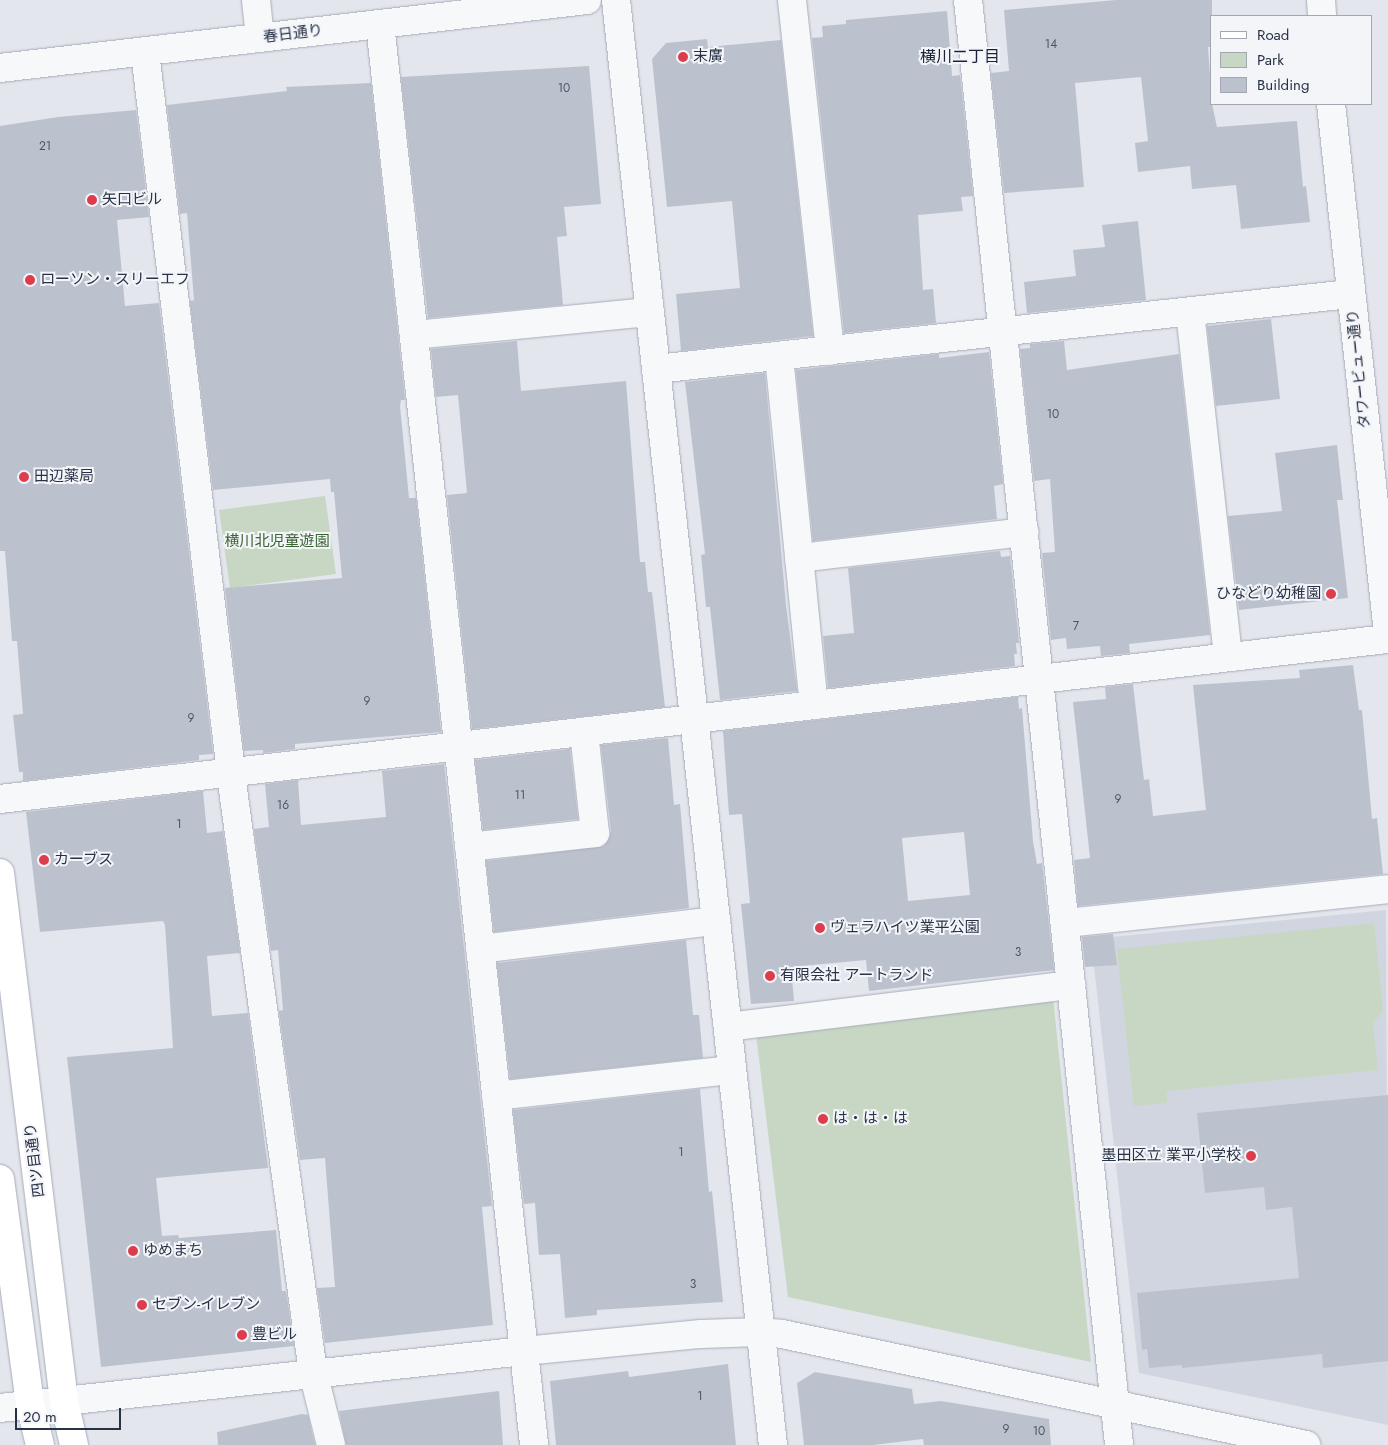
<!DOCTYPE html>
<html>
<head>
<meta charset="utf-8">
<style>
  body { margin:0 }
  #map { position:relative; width:1388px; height:1445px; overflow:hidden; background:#e3e6ed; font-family:Jost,"Noto Sans JP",sans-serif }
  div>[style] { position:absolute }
  .built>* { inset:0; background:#d1d5df }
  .green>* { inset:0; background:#c7d7c3 }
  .building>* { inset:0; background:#bcc2cd }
  .roads { filter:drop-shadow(0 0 1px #a7acb8) drop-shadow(0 0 1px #a7acb8) }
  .minor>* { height:28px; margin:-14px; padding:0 14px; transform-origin:14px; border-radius:14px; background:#f6f8fa }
  .major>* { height:28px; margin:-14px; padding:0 14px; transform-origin:14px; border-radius:14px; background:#fff }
  .dots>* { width:14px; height:14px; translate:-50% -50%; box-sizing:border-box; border:2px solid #f3f5f9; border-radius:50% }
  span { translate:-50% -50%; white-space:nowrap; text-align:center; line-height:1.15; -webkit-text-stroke:4px #f3f5f9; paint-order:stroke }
  .number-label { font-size:12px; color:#4d5668 }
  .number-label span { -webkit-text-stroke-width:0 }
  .street-label { font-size:15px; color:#283247 }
  .poi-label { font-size:15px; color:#283247 }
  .left { translate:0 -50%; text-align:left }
  .right { translate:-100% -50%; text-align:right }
  .park-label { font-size:15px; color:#3b6434 }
  .neighbourhood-label { font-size:16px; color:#1b2338 }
  .legend { position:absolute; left:1210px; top:15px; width:162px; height:90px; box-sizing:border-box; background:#f3f5f9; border:1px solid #a2a7b2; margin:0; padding:6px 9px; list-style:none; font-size:15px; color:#283247 }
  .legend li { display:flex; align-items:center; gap:10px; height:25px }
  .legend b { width:25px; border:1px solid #a2a7b2 }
  .scale { position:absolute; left:15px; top:1408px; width:106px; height:22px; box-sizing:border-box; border:2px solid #283247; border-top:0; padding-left:6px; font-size:15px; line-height:18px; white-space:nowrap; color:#283247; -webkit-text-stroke:4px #f3f5f9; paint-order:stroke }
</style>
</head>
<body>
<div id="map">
  <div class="built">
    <div style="clip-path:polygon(1386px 910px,1388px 1425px,1139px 1373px,1091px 939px)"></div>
  </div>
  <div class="green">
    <div style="clip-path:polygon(325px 496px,336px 574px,230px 588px,219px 510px)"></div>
    <div style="clip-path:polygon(1374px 923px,1383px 1010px,1373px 1023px,1378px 1070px,1167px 1091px,1167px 1103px,1134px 1106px,1117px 949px)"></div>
    <div style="clip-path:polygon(1053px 998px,1091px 1362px,788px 1297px,756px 1034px)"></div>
  </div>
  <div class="building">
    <div style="clip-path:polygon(1116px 0,1212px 0,1212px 47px,1208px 47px,1212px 104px,1217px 127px,1297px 121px,1303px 187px,1306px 186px,1310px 222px,1241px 229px,1236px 185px,1192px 189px,1190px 166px,1138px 172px,1135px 143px,1148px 141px,1141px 77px,1075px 83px,1084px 187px,1004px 193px,991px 73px,1009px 71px,1004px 10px)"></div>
    <div style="clip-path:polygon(947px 11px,952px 76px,960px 75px,973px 196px,961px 197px,963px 211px,918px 215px,923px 290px,933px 289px,936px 323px,844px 333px,812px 38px,823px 37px,822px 26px,846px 24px,846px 20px)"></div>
    <div style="clip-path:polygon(707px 39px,708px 47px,781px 40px,813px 336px,681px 351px,676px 294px,740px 288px,732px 201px,667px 207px,652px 59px,666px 43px)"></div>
    <div style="clip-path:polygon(589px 66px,601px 204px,564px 207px,567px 236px,557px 237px,563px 305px,428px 318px,401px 77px)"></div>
    <div style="clip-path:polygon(371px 83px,405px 400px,401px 400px,400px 406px,409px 498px,416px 498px,441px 732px,295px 744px,295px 749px,263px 753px,263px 750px,244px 751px,225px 588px,342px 578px,334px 492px,331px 492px,330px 479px,213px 490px,190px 301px,194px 300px,187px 213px,180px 214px,167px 105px,287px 91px,286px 87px)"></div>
    <div style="clip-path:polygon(136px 110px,149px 217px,117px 220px,125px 306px,159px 303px,213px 754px,199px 755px,199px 760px,23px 781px,23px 772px,19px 772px,13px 715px,23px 714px,17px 641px,12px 641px,5px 551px,0 551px,0 126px,58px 117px)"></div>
    <div style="clip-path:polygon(1138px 221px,1146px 300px,1027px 313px,1024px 282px,1076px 276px,1073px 250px,1105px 247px,1102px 225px)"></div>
    <div style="clip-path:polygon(1271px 319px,1280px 399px,1216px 406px,1207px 326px)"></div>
    <div style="clip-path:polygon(517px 341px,521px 391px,626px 381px,640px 562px,645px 562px,648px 592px,652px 592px,665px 707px,472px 729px,447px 495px,467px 493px,458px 395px,436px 397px,431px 349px)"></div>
    <div style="clip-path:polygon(1064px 341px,1067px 370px,1179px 354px,1210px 635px,1129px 644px,1130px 653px,1101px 656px,1100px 646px,1067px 649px,1066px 638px,1051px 640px,1042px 553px,1055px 552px,1050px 479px,1034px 481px,1020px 349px,1030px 348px,1030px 344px)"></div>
    <div style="clip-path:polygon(989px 352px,1003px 484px,994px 486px,997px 519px,813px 541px,796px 370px,939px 354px,939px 358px)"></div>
    <div style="clip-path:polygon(765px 373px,786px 605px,797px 691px,720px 700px,710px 607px,706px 607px,701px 555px,705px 554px,685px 382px)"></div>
    <div style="clip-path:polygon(1337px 445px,1343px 500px,1337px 500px,1348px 598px,1239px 610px,1228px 516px,1282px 511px,1275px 453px)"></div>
    <div style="clip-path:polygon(1000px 551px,1001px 557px,1010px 556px,1019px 643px,1016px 643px,1017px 654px,1014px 654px,1015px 666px,828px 688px,823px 636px,854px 633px,848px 568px)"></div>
    <div style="clip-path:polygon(1353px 665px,1359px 710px,1362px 710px,1372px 819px,1377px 818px,1383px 874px,1078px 906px,1074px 860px,1090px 858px,1073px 702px,1106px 699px,1105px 687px,1133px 684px,1144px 780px,1149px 779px,1153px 816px,1206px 810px,1193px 685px,1300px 678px,1299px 670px)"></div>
    <div style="clip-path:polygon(evenodd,1018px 697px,1019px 709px,1022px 708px,1033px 841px,1037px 864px,1042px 863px,1054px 970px,869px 991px,866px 960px,791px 967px,794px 1001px,751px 1004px,741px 904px,750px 903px,742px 814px,729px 815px,723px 731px,1018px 697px,964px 832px,970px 895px,908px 901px,902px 838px,964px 832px)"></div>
    <div style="clip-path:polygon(668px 738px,674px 805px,680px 804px,689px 908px,494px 932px,486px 861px,604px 846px,611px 831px,601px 745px)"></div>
    <div style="clip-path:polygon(570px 749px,578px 819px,483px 830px,475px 760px)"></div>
    <div style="clip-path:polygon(444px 764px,492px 1206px,482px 1207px,493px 1325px,325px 1343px,317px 1288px,335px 1287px,325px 1158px,300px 1160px,279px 1011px,283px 1010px,278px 950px,271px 951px,254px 829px,269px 827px,265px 784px,298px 780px,301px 825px,386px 817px,382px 771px)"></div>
    <div style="clip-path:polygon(203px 791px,207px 833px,223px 831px,240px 953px,207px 956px,212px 1016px,248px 1013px,268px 1168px,156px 1178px,162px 1236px,178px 1235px,179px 1238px,276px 1230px,282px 1291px,286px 1291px,294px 1346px,101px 1367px,67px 1057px,173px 1048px,165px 925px,163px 921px,40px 932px,26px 812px)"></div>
    <div style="clip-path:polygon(1113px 934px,1117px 965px,1085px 967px,1082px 937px)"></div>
    <div style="clip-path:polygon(686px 940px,693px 1015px,699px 1015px,703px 1058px,510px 1079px,497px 963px)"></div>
    <div style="clip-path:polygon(700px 1089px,709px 1192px,712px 1191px,723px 1302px,597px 1310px,597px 1315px,565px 1318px,560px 1254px,539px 1255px,535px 1203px,524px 1204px,513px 1110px)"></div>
    <div style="clip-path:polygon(1388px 1095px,1388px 1361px,1323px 1368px,1322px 1354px,1182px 1368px,1182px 1365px,1149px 1368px,1147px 1349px,1142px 1350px,1137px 1293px,1299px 1278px,1292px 1207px,1266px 1210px,1264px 1187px,1205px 1193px,1197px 1113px)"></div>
    <div style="clip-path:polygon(728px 1364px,736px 1445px,556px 1445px,550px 1381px,628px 1371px,629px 1377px)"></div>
    <div style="clip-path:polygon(815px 1372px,912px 1389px,914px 1404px,941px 1401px,1049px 1419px,1051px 1445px,924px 1445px,923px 1439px,873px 1445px,804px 1445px,797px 1383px)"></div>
    <div style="clip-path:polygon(499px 1391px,503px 1445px,346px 1445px,339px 1411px)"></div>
    <div style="clip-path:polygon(302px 1414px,308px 1415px,315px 1445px,218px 1445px,217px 1432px)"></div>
  </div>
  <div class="roads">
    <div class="minor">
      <div style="left:256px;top:0;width:38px;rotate:84deg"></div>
      <div style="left:616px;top:0;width:1454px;rotate:83.8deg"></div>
      <div style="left:792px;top:0;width:353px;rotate:83.8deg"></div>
      <div style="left:968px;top:0;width:1453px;rotate:84.03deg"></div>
      <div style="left:1321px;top:0;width:16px;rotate:86deg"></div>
      <div style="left:380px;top:24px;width:1429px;rotate:83.81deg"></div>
      <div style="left:145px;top:52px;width:750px;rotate:83.19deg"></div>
      <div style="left:234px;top:797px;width:580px;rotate:82.18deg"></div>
      <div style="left:313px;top:1372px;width:75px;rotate:76.1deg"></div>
      <div style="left:0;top:68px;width:591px;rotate:-6.61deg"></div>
      <div style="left:1331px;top:104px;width:532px;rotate:83.85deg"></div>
      <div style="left:1190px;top:312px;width:347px;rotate:83.7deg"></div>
      <div style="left:414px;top:335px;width:237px;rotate:-5.6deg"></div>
      <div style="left:779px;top:356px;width:351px;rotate:84.3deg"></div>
      <div style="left:656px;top:369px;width:698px;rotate:-6.17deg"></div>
      <div style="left:799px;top:558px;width:227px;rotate:-6.6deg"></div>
      <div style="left:0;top:799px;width:1397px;rotate:-6.58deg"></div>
      <div style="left:469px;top:847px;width:127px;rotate:-6.3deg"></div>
      <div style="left:595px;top:833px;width:102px;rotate:-96.2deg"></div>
      <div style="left:1066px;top:923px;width:324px;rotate:-6deg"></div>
      <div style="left:480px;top:949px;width:238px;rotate:-6.8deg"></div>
      <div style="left:728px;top:1027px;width:346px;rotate:-7deg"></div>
      <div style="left:496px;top:1096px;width:237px;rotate:-6.3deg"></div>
      <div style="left:0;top:1408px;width:527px;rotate:-6.21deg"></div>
      <div style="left:524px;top:1351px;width:178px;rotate:-5.5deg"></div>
      <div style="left:701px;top:1334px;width:59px;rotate:-1.9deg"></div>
      <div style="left:760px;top:1332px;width:22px;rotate:5deg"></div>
      <div style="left:782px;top:1334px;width:536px;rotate:11.96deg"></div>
    </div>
    <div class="major">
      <div style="left:0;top:873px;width:532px;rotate:83.09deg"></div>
      <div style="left:64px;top:1401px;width:45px;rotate:77.2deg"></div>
      <div style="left:0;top:1179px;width:227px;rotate:82.4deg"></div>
      <div style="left:30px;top:1404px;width:42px;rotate:76.3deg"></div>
    </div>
  </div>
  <div class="dots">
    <div style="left:683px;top:57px;background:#dd3c4d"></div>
    <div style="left:92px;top:200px;background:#dd3c4d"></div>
    <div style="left:30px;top:280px;background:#dd3c4d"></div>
    <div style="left:24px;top:477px;background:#dd3c4d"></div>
    <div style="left:1331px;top:594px;background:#dd3c4d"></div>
    <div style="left:44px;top:860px;background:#dd3c4d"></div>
    <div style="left:820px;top:928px;background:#dd3c4d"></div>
    <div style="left:770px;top:976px;background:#dd3c4d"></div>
    <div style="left:823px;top:1119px;background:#dd3c4d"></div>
    <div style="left:1251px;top:1156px;background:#dd3c4d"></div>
    <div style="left:133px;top:1251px;background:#dd3c4d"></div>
    <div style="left:142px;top:1305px;background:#dd3c4d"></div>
    <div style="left:242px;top:1335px;background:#dd3c4d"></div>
  </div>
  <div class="number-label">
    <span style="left:1051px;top:45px">14</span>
    <span style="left:564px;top:89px">10</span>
    <span style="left:45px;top:147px">21</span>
    <span style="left:1053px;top:415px">10</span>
    <span style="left:1076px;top:627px">7</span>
    <span style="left:367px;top:702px">9</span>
    <span style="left:191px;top:719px">9</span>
    <span style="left:520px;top:796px">11</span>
    <span style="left:1118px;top:800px">9</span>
    <span style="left:283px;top:806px">16</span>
    <span style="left:179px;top:825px">1</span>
    <span style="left:1018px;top:953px">3</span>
    <span style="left:681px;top:1153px">1</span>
    <span style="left:693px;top:1285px">3</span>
    <span style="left:700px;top:1397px">1</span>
    <span style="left:1006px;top:1430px">9</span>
    <span style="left:1039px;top:1432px">10</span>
  </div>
  <div class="street-label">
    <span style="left:293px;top:34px;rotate:-7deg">春日通り</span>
    <span style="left:1359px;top:369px;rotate:-96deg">タワービュー通り</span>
    <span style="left:35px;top:1160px;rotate:-97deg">四ツ目通り</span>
  </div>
  <div class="poi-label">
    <span class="left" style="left:693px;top:57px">末廣</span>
    <span class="left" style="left:102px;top:200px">矢口ビル</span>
    <span class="left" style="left:40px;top:280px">ローソン・スリーエフ</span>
    <span class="left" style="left:34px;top:477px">田辺薬局</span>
    <span class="right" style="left:1321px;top:594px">ひなどり幼稚園</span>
    <span class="left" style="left:54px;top:860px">カーブス</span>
    <span class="left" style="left:830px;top:928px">ヴェラハイツ業平公園</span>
    <span class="left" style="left:780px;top:976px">有限会社 アートランド</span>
    <span class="left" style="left:833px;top:1119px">は・は・は</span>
    <span class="right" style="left:1241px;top:1156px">墨田区立 業平小学校</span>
    <span class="left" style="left:143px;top:1251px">ゆめまち</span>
    <span class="left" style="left:152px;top:1305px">セブン-イレブン</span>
    <span class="left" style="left:252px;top:1335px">豊ビル</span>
  </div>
  <div class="park-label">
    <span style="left:277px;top:542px">横川北児童遊園</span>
  </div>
  <div class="neighbourhood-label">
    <span style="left:960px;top:57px">横川二丁目</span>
  </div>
  <ul class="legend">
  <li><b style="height:6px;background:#fff"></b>Road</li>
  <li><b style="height:14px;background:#c7d7c3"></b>Park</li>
  <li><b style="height:14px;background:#bcc2cd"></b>Building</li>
  </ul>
  <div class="scale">20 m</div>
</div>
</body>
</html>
